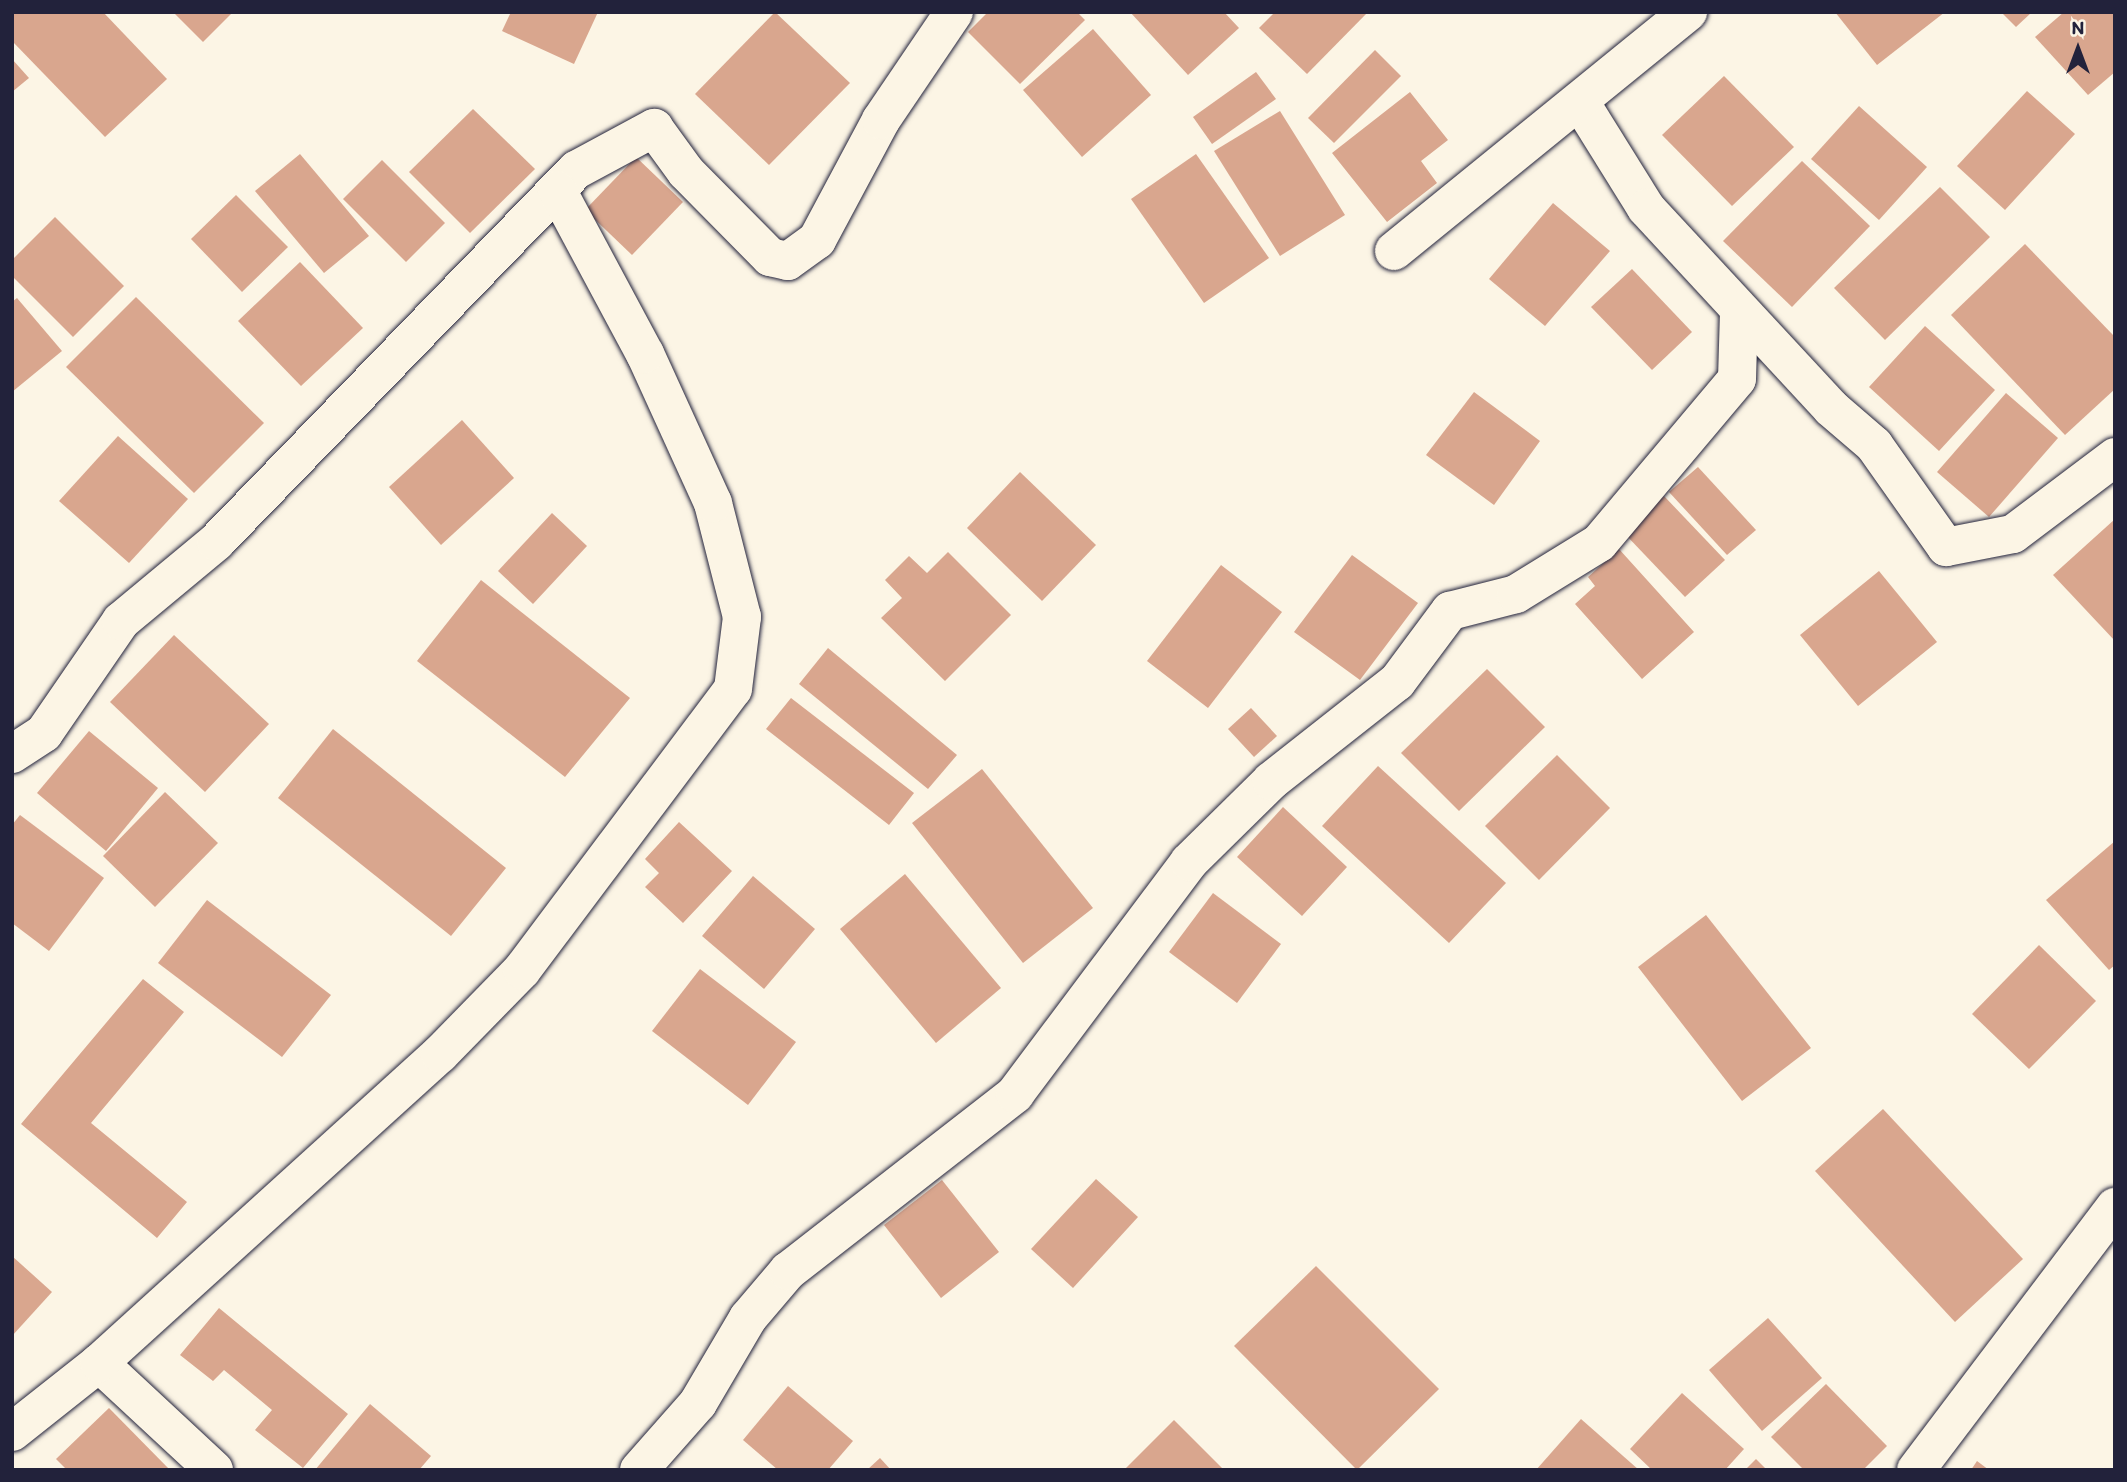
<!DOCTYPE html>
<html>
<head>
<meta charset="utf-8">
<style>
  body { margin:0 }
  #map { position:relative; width:2127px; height:1482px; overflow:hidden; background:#fcf5e5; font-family:Itim,sans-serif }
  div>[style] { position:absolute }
  .building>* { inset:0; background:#d9a68e }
  .roads { filter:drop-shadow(0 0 2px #22223b) drop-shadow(0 0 2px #22223b) }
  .street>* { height:38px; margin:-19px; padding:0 19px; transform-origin:19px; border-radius:19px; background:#fcf5e5 }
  span { translate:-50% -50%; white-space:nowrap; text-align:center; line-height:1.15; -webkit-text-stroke:7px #fcf5e5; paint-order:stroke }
  .frame { position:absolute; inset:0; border:14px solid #22223b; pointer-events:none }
  .north { position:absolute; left:2043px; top:14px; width:70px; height:70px; -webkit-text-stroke:5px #fcf5e5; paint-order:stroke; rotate:0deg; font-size:19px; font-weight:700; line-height:28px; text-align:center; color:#22223b }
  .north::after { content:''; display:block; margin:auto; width:24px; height:32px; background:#22223b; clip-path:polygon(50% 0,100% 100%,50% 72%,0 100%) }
</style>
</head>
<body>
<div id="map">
  <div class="building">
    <div style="clip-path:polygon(103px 12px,167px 79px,105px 137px,12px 41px,14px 12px)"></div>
    <div style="clip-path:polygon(173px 12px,233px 12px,203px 42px)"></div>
    <div style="clip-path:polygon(511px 12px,598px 12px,574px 64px,502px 31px)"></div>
    <div style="clip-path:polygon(775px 12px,850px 83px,769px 165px,695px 94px)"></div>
    <div style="clip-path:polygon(988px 12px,1077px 12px,1085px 20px,1020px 84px,968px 32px)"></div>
    <div style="clip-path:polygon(1130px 12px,1224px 12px,1239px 28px,1188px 75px)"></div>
    <div style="clip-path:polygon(1275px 12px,1368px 12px,1307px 74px,1259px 28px)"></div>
    <div style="clip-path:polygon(1835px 12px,1945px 12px,1877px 65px)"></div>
    <div style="clip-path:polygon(2001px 12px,2032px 12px,2016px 27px)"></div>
    <div style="clip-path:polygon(2064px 12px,2115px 12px,2115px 72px,2088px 95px,2035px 37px)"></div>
    <div style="clip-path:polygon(1093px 29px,1151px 95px,1082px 157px,1023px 90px)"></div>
    <div style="clip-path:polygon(1375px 50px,1401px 76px,1334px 143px,1308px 118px)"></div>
    <div style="clip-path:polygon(12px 59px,29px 78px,12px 92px)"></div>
    <div style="clip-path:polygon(1256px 72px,1276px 99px,1212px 144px,1193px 117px)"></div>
    <div style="clip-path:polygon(1724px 76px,1794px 147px,1732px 206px,1662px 135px)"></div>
    <div style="clip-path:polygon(2027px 91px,2075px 134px,2005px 210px,1957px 166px)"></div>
    <div style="clip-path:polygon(1410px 92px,1448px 140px,1421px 161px,1437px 183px,1387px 222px,1332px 153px)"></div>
    <div style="clip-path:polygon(1859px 106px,1927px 167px,1879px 220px,1811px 159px)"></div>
    <div style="clip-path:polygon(473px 109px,535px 169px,470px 233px,409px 172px)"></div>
    <div style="clip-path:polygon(1280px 111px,1345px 215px,1280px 256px,1214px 151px)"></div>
    <div style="clip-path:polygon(300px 154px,369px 236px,324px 273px,255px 191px)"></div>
    <div style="clip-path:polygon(1196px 154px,1269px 258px,1204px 303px,1131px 199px)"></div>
    <div style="clip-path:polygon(636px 157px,683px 202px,632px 255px,585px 210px)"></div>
    <div style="clip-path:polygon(382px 160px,445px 223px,406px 262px,343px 199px)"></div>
    <div style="clip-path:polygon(1802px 161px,1870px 226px,1792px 307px,1723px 241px)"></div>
    <div style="clip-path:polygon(1940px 187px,1990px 237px,1885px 340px,1834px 288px)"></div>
    <div style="clip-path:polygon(236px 195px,288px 247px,242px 292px,191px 239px)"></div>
    <div style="clip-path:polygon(1553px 203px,1610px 251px,1545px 326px,1489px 279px)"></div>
    <div style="clip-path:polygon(55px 217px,124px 286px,73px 337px,12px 276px,12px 260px)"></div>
    <div style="clip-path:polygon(2025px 244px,2115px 337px,2115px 389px,2065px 435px,1951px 315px)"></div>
    <div style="clip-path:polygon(300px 262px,363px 328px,301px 386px,238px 321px)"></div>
    <div style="clip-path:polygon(1632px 269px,1692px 332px,1652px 370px,1591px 307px)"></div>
    <div style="clip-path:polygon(136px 297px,264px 423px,194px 493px,66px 367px)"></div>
    <div style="clip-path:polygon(17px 298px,62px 351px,12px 392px,12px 302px)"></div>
    <div style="clip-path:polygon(1925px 326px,1995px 390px,1939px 451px,1869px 387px)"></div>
    <div style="clip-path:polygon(1474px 392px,1540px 441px,1494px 505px,1426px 455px)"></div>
    <div style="clip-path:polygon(2006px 393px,2058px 438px,1989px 517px,1937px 472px)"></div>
    <div style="clip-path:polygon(462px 420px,514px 478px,441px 545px,389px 487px)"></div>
    <div style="clip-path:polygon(118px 436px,188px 499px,129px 563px,59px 501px)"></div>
    <div style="clip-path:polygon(1698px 467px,1756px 530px,1727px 555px,1669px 492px)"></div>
    <div style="clip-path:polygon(1020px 472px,1096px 545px,1042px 601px,967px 528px)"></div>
    <div style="clip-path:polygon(1664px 496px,1725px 560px,1685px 597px,1624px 533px)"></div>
    <div style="clip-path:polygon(552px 513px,587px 546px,533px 604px,498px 571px)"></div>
    <div style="clip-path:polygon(2115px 519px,2115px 641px,2053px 575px)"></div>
    <div style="clip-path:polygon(1619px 549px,1694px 632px,1642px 679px,1575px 604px,1595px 586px,1588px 577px)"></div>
    <div style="clip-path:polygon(948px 552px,1011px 615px,945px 681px,881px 618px,902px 598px,885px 580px,909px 556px,927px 573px)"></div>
    <div style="clip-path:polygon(1352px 555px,1418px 603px,1360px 680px,1294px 632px)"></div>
    <div style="clip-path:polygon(1221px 565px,1282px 612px,1208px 708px,1147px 661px)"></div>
    <div style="clip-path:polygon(1879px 571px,1937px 642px,1858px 706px,1800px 635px)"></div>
    <div style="clip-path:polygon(481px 580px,630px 698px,565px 777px,417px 661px)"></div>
    <div style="clip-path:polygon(174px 635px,269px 724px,205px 792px,110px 702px)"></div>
    <div style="clip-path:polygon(828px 648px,957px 755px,928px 789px,799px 684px)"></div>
    <div style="clip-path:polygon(1487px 669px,1545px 727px,1459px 811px,1401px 753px)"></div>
    <div style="clip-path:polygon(791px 698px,914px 793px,889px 825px,766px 729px)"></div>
    <div style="clip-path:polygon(1251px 708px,1277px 736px,1254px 757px,1228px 729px)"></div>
    <div style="clip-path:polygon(333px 729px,506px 868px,451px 936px,278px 798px)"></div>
    <div style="clip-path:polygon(89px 731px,158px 788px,106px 851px,37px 793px)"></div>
    <div style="clip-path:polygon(1557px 755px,1610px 808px,1539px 880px,1485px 826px)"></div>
    <div style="clip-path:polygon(1378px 766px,1506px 883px,1449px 943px,1322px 826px)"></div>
    <div style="clip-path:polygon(982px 769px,1093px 908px,1023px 963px,912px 823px)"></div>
    <div style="clip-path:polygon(165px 792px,218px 843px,155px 907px,103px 856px)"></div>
    <div style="clip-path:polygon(1283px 807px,1347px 867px,1302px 916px,1237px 857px)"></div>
    <div style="clip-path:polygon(20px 815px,104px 878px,49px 951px,12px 923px,12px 825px)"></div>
    <div style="clip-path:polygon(679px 822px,732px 871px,683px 923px,645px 887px,659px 873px,645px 859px)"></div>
    <div style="clip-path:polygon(2115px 841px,2115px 965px,2109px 970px,2046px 900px)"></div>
    <div style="clip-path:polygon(905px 874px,1001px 988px,936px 1043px,840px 929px)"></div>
    <div style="clip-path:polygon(753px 876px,815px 929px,764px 989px,702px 936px)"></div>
    <div style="clip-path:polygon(1213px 893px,1281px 944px,1237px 1003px,1169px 952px)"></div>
    <div style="clip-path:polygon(207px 900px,331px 995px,282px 1057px,158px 963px)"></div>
    <div style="clip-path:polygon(1706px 915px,1811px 1048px,1742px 1101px,1638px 967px)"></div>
    <div style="clip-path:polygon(2039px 945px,2096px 1001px,2029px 1069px,1972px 1014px)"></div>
    <div style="clip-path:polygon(700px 969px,796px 1042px,748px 1105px,652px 1031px)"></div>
    <div style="clip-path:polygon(143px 979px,184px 1012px,91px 1123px,187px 1202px,157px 1238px,21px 1124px)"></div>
    <div style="clip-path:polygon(1883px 1109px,2023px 1259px,1955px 1322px,1815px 1171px)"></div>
    <div style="clip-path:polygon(1096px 1179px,1138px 1217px,1073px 1288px,1031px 1249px)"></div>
    <div style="clip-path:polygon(942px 1180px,999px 1252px,941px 1298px,884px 1225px)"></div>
    <div style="clip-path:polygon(12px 1256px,52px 1292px,12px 1336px)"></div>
    <div style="clip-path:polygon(1316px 1266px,1439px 1389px,1357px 1470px,1234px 1346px)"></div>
    <div style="clip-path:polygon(219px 1308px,348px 1414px,303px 1468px,255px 1430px,272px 1410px,224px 1370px,213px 1381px,180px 1355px)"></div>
    <div style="clip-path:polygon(1768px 1318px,1822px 1378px,1762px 1431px,1709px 1370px)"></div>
    <div style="clip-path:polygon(1826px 1384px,1887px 1446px,1863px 1470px,1804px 1470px,1771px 1437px)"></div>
    <div style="clip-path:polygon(788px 1386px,853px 1441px,828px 1470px,778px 1470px,743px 1440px)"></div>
    <div style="clip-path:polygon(1682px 1393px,1744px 1449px,1725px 1470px,1652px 1470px,1630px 1449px)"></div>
    <div style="clip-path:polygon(370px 1404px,431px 1456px,419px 1470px,315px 1470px)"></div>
    <div style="clip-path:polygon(109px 1408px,170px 1470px,67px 1470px,56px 1459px)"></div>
    <div style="clip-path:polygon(1581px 1419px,1639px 1470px,1536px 1470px)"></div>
    <div style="clip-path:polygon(1174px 1420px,1224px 1470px,1124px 1470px)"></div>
    <div style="clip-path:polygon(880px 1458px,891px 1470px,867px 1470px)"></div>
    <div style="clip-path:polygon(1756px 1459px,1767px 1470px,1745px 1470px)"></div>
    <div style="clip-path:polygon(1977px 1461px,1989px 1470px,1971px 1470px)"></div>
  </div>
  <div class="roads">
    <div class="street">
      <div style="left:1582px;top:105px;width:121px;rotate:58.1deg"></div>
      <div style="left:1646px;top:208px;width:272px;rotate:47.2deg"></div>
      <div style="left:1831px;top:408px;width:57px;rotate:40.7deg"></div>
      <div style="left:1874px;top:445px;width:125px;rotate:54.8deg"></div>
      <div style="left:1946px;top:547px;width:68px;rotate:-11deg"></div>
      <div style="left:2013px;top:534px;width:128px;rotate:-37deg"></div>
      <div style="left:1394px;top:251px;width:379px;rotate:-39.1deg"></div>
      <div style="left:12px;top:754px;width:38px;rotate:-33deg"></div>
      <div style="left:44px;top:733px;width:136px;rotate:-55.5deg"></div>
      <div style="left:121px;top:621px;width:124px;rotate:-39.7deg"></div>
      <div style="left:216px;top:542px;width:518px;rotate:-45.94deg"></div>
      <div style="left:576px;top:170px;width:89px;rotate:-28.3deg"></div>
      <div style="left:654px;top:128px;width:54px;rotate:54deg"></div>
      <div style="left:686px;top:172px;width:120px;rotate:45.3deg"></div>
      <div style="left:770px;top:257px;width:18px;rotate:13deg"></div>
      <div style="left:788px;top:261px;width:36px;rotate:-36deg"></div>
      <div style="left:817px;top:240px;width:136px;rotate:-61.9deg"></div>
      <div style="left:881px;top:120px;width:130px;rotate:-55.9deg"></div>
      <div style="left:99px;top:1363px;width:157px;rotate:42.9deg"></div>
      <div style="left:12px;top:1432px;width:111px;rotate:-38.4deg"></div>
      <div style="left:99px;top:1363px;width:460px;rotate:-42.2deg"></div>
      <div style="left:440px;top:1054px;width:117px;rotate:-45.7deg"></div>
      <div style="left:522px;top:970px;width:351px;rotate:-53.1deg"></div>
      <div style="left:733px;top:689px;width:73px;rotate:-82.9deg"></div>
      <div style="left:742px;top:617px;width:118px;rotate:-104.3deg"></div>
      <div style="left:713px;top:503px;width:164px;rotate:-114.5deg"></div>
      <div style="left:645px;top:354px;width:186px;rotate:-118.2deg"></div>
      <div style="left:639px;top:1470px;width:89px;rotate:-48.6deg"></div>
      <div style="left:698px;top:1403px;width:99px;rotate:-59.5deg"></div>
      <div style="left:748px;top:1318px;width:62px;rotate:-49.6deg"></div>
      <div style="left:788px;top:1271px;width:288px;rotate:-37.9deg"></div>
      <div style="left:1015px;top:1094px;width:290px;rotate:-53.1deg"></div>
      <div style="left:1189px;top:862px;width:115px;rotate:-44.6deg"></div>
      <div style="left:1271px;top:781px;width:160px;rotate:-38.2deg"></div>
      <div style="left:1397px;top:682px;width:89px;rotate:-53.3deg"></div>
      <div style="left:1450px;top:611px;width:68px;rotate:-14.4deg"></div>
      <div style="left:1516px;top:594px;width:97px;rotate:-31.6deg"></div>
      <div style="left:1599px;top:543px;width:214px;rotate:-49.9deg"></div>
      <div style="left:1737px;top:379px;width:69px;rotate:-88.3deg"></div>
      <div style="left:1916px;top:1470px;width:330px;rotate:-52.9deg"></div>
    </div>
  </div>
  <div class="frame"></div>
  <div class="north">N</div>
</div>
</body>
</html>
